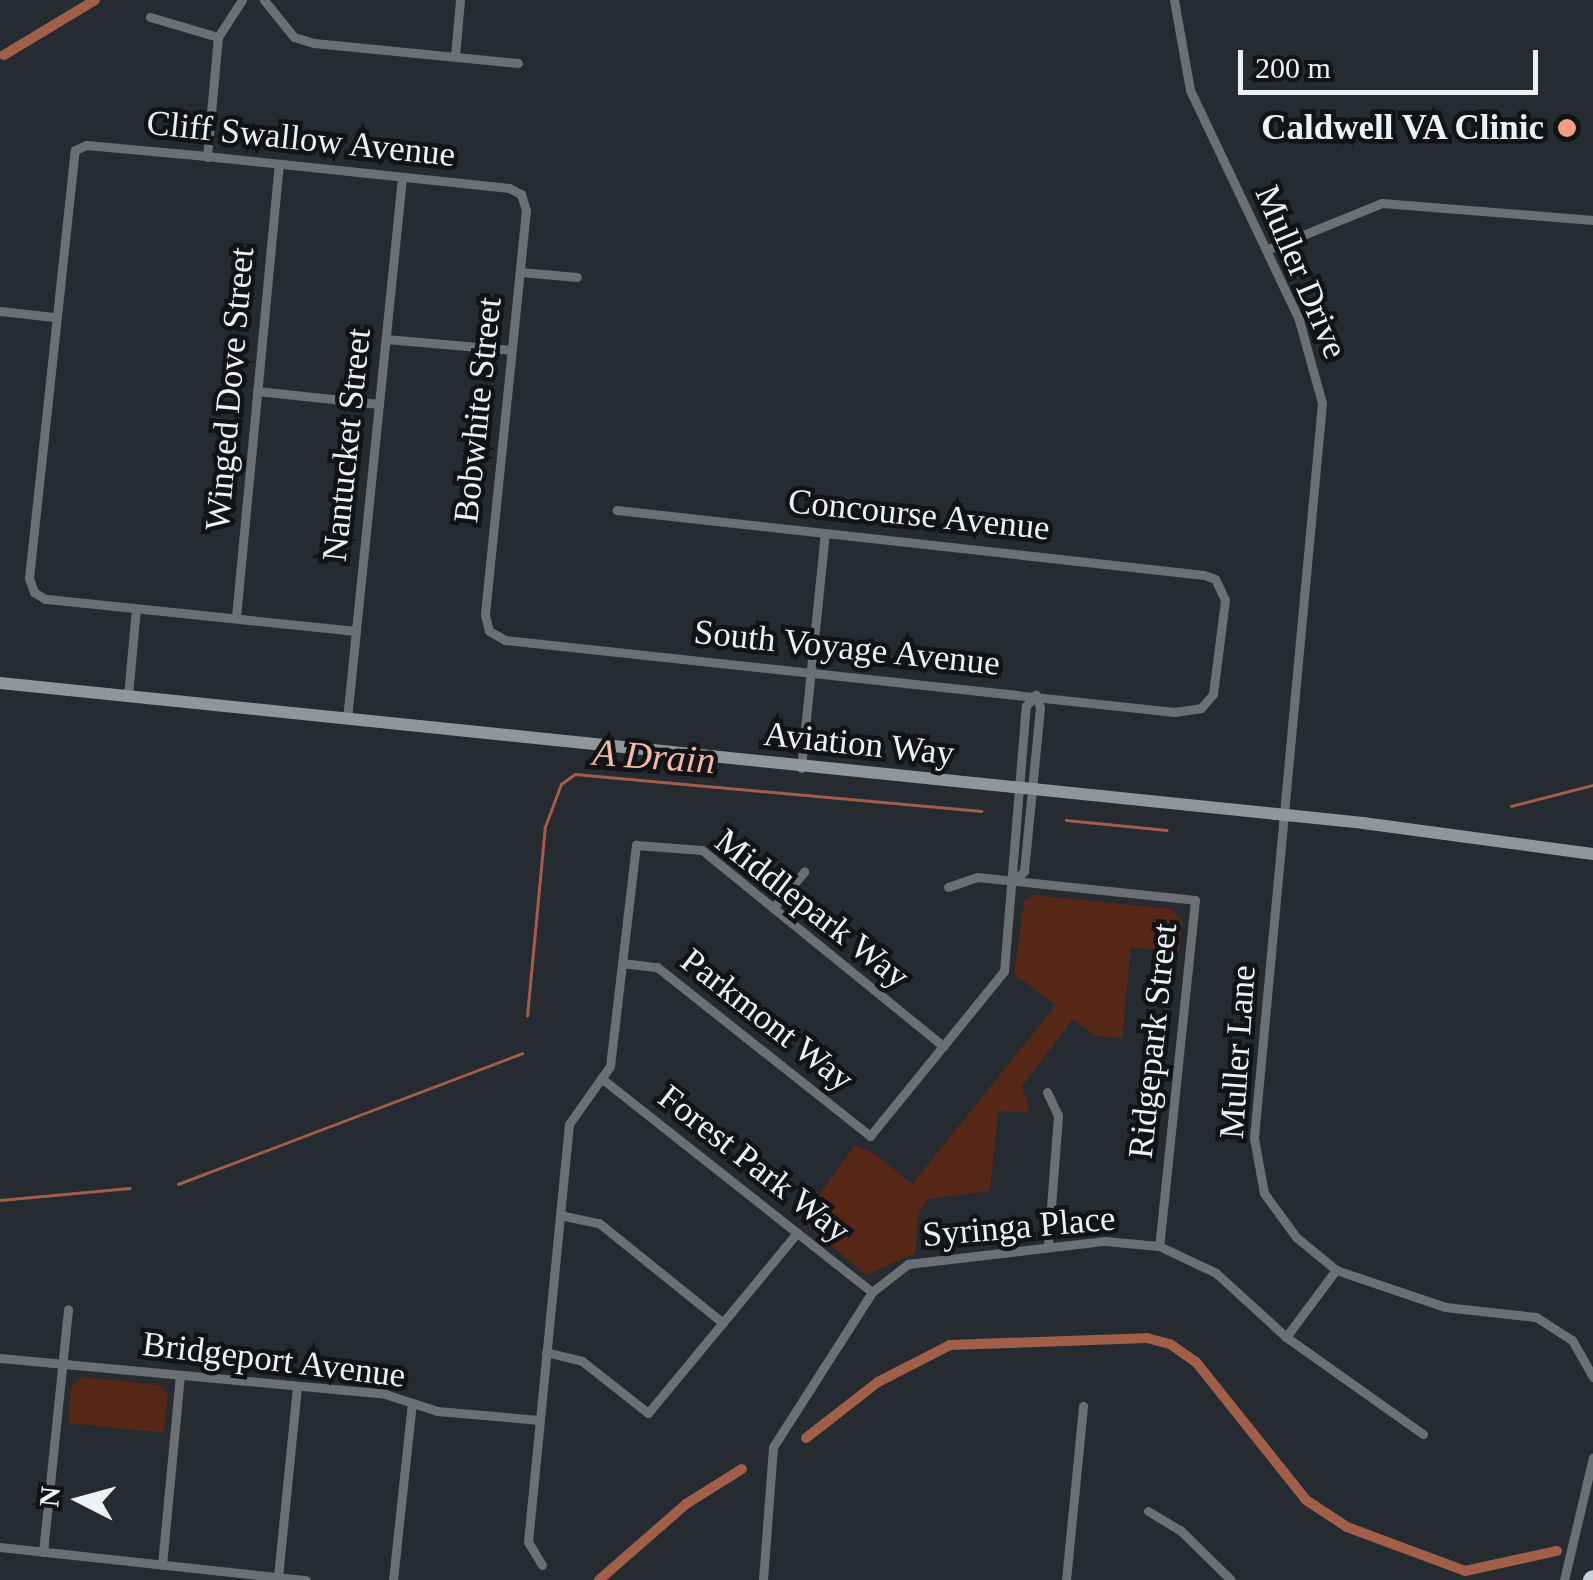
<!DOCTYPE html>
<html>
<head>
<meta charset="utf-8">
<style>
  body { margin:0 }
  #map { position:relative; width:1593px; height:1580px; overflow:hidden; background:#252b31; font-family:Georgia,serif }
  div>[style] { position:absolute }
  .green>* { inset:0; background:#572718 }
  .stream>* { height:2.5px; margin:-1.25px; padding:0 1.25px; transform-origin:1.25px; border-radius:1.25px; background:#a15e49 }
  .canal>* { height:10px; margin:-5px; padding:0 5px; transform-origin:5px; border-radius:5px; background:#a15e49 }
  .street>* { height:9px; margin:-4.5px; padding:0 4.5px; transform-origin:4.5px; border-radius:4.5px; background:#6c6f73 }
  .secondary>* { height:12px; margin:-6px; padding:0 6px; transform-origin:6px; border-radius:6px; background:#92969b }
  .highway>* { height:18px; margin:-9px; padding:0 9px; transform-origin:9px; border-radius:9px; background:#c8d0d8 }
  .dots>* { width:28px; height:28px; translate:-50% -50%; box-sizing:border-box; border:5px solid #111316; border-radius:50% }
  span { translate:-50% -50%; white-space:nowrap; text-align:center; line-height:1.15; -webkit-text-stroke:9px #111316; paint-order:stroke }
  .poi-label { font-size:35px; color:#edf1f5; font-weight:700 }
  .right { translate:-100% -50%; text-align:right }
  .street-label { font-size:35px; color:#edf1f5 }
  .water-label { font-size:38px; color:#f4b9a6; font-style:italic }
  .north { position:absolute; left:30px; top:1450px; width:100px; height:100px; -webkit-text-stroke:8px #111316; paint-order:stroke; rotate:276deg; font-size:28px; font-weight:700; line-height:40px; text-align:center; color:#edf1f5 }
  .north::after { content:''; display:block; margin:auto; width:35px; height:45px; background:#edf1f5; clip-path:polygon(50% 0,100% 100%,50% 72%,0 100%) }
  .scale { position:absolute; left:1238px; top:50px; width:300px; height:45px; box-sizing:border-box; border:5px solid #edf1f5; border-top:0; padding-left:12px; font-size:30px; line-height:35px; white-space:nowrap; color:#edf1f5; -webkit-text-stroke:8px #111316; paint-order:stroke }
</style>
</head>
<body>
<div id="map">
  <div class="green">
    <div style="clip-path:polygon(1033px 895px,1172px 909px,1182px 921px,1179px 952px,1131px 947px,1122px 1038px,1095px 1036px,1073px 1019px,1022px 1086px,1029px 1113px,998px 1111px,990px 1191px,929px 1199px,919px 1211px,915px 1253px,866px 1275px,801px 1220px,854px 1146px,871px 1151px,912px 1184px,1056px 1005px,1014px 974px,1024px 901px)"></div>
    <div style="clip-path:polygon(83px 1377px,159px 1385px,168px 1395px,164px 1433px,68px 1423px,72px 1385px)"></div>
  </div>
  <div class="stream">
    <div style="left:1511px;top:806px;width:85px;rotate:-14.4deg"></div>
    <div style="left:1066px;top:820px;width:101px;rotate:5.7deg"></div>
    <div style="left:527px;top:1016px;width:190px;rotate:-84.6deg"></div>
    <div style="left:545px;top:827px;width:46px;rotate:-69.6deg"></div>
    <div style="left:561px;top:784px;width:17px;rotate:-36deg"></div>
    <div style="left:575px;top:774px;width:408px;rotate:5.2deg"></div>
    <div style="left:178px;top:1184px;width:368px;rotate:-20.8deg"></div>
    <div style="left:0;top:1200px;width:130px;rotate:-5.3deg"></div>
  </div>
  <div class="canal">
    <div style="left:4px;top:55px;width:106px;rotate:-31.1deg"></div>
    <div style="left:806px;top:1438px;width:91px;rotate:-37.9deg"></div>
    <div style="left:878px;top:1382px;width:81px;rotate:-27.2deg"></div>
    <div style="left:950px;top:1345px;width:197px;rotate:-2deg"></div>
    <div style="left:1147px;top:1338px;width:24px;rotate:15deg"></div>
    <div style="left:1170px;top:1344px;width:32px;rotate:35deg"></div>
    <div style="left:1196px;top:1362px;width:176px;rotate:51.4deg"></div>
    <div style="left:1306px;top:1500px;width:49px;rotate:33.4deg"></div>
    <div style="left:1347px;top:1527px;width:126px;rotate:20.4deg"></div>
    <div style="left:1465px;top:1571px;width:94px;rotate:-12.3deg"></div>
    <div style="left:599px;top:1580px;width:116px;rotate:-41.1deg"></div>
    <div style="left:686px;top:1504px;width:66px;rotate:-32deg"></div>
  </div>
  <div class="street">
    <div style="left:264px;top:0;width:48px;rotate:51deg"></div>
    <div style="left:294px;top:37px;width:21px;rotate:17deg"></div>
    <div style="left:314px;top:43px;width:205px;rotate:5.6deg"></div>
    <div style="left:1174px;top:0;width:91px;rotate:79.9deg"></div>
    <div style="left:1190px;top:90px;width:255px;rotate:64.6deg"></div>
    <div style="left:1299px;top:320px;width:86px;rotate:74.5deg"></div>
    <div style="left:1322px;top:403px;width:738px;rotate:95.29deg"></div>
    <div style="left:1254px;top:1138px;width:56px;rotate:79.7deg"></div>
    <div style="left:1264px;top:1193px;width:54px;rotate:54deg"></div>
    <div style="left:1296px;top:1237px;width:52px;rotate:39.5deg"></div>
    <div style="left:1336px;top:1270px;width:115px;rotate:18.7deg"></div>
    <div style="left:1445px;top:1307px;width:92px;rotate:6.3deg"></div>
    <div style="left:1536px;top:1317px;width:43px;rotate:32.6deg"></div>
    <div style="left:1572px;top:1340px;width:43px;rotate:60.4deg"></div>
    <div style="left:150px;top:17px;width:71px;rotate:16.4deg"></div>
    <div style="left:455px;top:56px;width:56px;rotate:-84.9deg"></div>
    <div style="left:207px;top:157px;width:121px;rotate:-84.8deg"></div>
    <div style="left:218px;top:37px;width:44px;rotate:-57deg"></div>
    <div style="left:1266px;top:250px;width:125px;rotate:-22.1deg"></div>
    <div style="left:1382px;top:203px;width:212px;rotate:4.6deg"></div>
    <div style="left:520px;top:272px;width:57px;rotate:5deg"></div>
    <div style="left:0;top:311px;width:54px;rotate:6.3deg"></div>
    <div style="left:386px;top:339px;width:126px;rotate:5deg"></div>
    <div style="left:257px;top:391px;width:123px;rotate:6.1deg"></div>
    <div style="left:236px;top:617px;width:454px;rotate:-84.6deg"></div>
    <div style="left:356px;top:631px;width:313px;rotate:-174.1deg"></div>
    <div style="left:45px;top:599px;width:13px;rotate:-148deg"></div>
    <div style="left:34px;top:592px;width:15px;rotate:-110deg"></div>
    <div style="left:29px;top:578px;width:430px;rotate:-83.9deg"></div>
    <div style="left:75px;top:150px;width:12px;rotate:-24deg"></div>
    <div style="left:86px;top:145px;width:110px;rotate:5.2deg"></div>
    <div style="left:196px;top:155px;width:315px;rotate:6deg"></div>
    <div style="left:509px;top:188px;width:13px;rotate:27deg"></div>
    <div style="left:521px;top:194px;width:17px;rotate:73deg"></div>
    <div style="left:526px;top:210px;width:407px;rotate:95.8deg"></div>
    <div style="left:485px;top:615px;width:16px;rotate:76deg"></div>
    <div style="left:489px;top:631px;width:18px;rotate:29deg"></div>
    <div style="left:505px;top:640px;width:673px;rotate:6.14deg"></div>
    <div style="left:1174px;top:712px;width:27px;rotate:-8deg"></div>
    <div style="left:1201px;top:708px;width:18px;rotate:-49deg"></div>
    <div style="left:1213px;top:694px;width:95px;rotate:-82.7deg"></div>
    <div style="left:1225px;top:600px;width:23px;rotate:-115deg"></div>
    <div style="left:1215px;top:579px;width:12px;rotate:-160deg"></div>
    <div style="left:1204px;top:575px;width:591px;rotate:-173.68deg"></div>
    <div style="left:128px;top:696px;width:88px;rotate:-84.8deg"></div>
    <div style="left:347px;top:719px;width:544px;rotate:-84.2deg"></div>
    <div style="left:801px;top:768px;width:236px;rotate:-84.2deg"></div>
    <div style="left:1015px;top:880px;width:13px;rotate:-45deg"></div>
    <div style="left:1024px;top:871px;width:164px;rotate:-84.4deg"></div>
    <div style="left:1040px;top:708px;width:14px;rotate:-107deg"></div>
    <div style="left:948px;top:887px;width:31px;rotate:-19deg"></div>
    <div style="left:977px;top:877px;width:219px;rotate:6deg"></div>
    <div style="left:1195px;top:900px;width:348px;rotate:95.9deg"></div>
    <div style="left:773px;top:908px;width:48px;rotate:-49.3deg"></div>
    <div style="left:622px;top:963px;width:35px;rotate:7deg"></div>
    <div style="left:657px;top:967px;width:272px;rotate:38.4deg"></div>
    <div style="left:870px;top:1136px;width:213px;rotate:-50.9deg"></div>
    <div style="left:1004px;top:971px;width:266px;rotate:-85.3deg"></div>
    <div style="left:1026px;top:706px;width:15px;rotate:-48deg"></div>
    <div style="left:601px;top:1078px;width:345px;rotate:38.3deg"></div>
    <div style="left:1047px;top:1092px;width:26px;rotate:65deg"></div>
    <div style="left:1058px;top:1116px;width:129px;rotate:94.4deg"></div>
    <div style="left:560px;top:1215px;width:40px;rotate:12deg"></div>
    <div style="left:599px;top:1223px;width:159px;rotate:38.9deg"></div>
    <div style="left:1286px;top:1337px;width:84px;rotate:-53.3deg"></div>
    <div style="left:546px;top:1352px;width:37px;rotate:14deg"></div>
    <div style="left:582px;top:1361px;width:84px;rotate:38.2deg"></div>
    <div style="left:648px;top:1413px;width:234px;rotate:-50.4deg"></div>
    <div style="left:0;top:1358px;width:387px;rotate:5.3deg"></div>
    <div style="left:385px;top:1394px;width:55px;rotate:18.1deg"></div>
    <div style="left:437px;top:1411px;width:103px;rotate:5deg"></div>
    <div style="left:1148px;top:1511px;width:37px;rotate:31deg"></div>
    <div style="left:1180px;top:1530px;width:71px;rotate:44.4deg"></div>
    <div style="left:0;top:1547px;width:308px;rotate:6.2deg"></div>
    <div style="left:43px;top:1552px;width:244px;rotate:-84.1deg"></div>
    <div style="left:162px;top:1565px;width:191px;rotate:-84.6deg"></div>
    <div style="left:542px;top:1565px;width:27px;rotate:-121deg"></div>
    <div style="left:528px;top:1542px;width:420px;rotate:-84.4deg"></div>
    <div style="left:569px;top:1124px;width:71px;rotate:-54.7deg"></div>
    <div style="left:610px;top:1066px;width:223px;rotate:-83.3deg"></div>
    <div style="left:636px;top:845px;width:66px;rotate:4.3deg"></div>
    <div style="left:702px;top:850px;width:311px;rotate:39.1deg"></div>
    <div style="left:278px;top:1577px;width:192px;rotate:-84.3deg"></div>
    <div style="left:393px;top:1580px;width:178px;rotate:-83.9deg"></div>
    <div style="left:763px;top:1580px;width:133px;rotate:-85.7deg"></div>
    <div style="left:773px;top:1447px;width:184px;rotate:-57.4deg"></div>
    <div style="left:872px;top:1292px;width:46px;rotate:-37.9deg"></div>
    <div style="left:908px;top:1264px;width:198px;rotate:-6.7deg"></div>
    <div style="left:1105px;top:1241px;width:54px;rotate:5.3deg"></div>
    <div style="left:1159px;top:1246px;width:63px;rotate:25.3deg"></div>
    <div style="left:1216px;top:1273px;width:95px;rotate:42.4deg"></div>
    <div style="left:1286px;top:1337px;width:168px;rotate:35.3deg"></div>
    <div style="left:1066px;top:1580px;width:175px;rotate:-84.4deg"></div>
    <div style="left:1564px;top:1580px;width:126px;rotate:-76.7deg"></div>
  </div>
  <div class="secondary">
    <div style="left:0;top:683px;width:1370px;rotate:5.86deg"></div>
    <div style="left:1363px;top:823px;width:232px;rotate:7.7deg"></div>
  </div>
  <div class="highway">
    <div style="left:1592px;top:1580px;width:1px;rotate:-45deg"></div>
  </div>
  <div class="dots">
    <div style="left:1567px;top:128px;background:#f39f84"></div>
  </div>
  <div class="poi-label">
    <span class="right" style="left:1544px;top:128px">Caldwell VA Clinic</span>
  </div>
  <div class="street-label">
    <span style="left:301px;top:139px;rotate:6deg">Cliff Swallow Avenue</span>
    <span style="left:1301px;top:272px;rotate:67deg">Muller Drive</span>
    <span style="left:230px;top:389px;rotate:-85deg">Winged Dove Street</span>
    <span style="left:478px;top:410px;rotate:-84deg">Bobwhite Street</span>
    <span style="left:347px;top:445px;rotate:-84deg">Nantucket Street</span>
    <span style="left:919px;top:515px;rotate:6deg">Concourse Avenue</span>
    <span style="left:847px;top:648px;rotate:6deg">South Voyage Avenue</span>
    <span style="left:859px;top:744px;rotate:6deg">Aviation Way</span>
    <span style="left:812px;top:909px;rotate:38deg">Middlepark Way</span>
    <span style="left:767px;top:1020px;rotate:38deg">Parkmont Way</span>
    <span style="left:1153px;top:1041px;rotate:-84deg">Ridgepark Street</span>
    <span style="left:1238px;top:1052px;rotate:-86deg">Muller Lane</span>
    <span style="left:754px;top:1164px;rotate:38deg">Forest Park Way</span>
    <span style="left:1019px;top:1227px;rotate:-5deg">Syringa Place</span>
    <span style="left:274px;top:1360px;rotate:7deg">Bridgeport Avenue</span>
  </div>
  <div class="water-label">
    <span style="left:654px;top:757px;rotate:4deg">A Drain</span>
  </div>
  <div class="north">N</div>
  <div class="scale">200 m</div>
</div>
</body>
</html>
